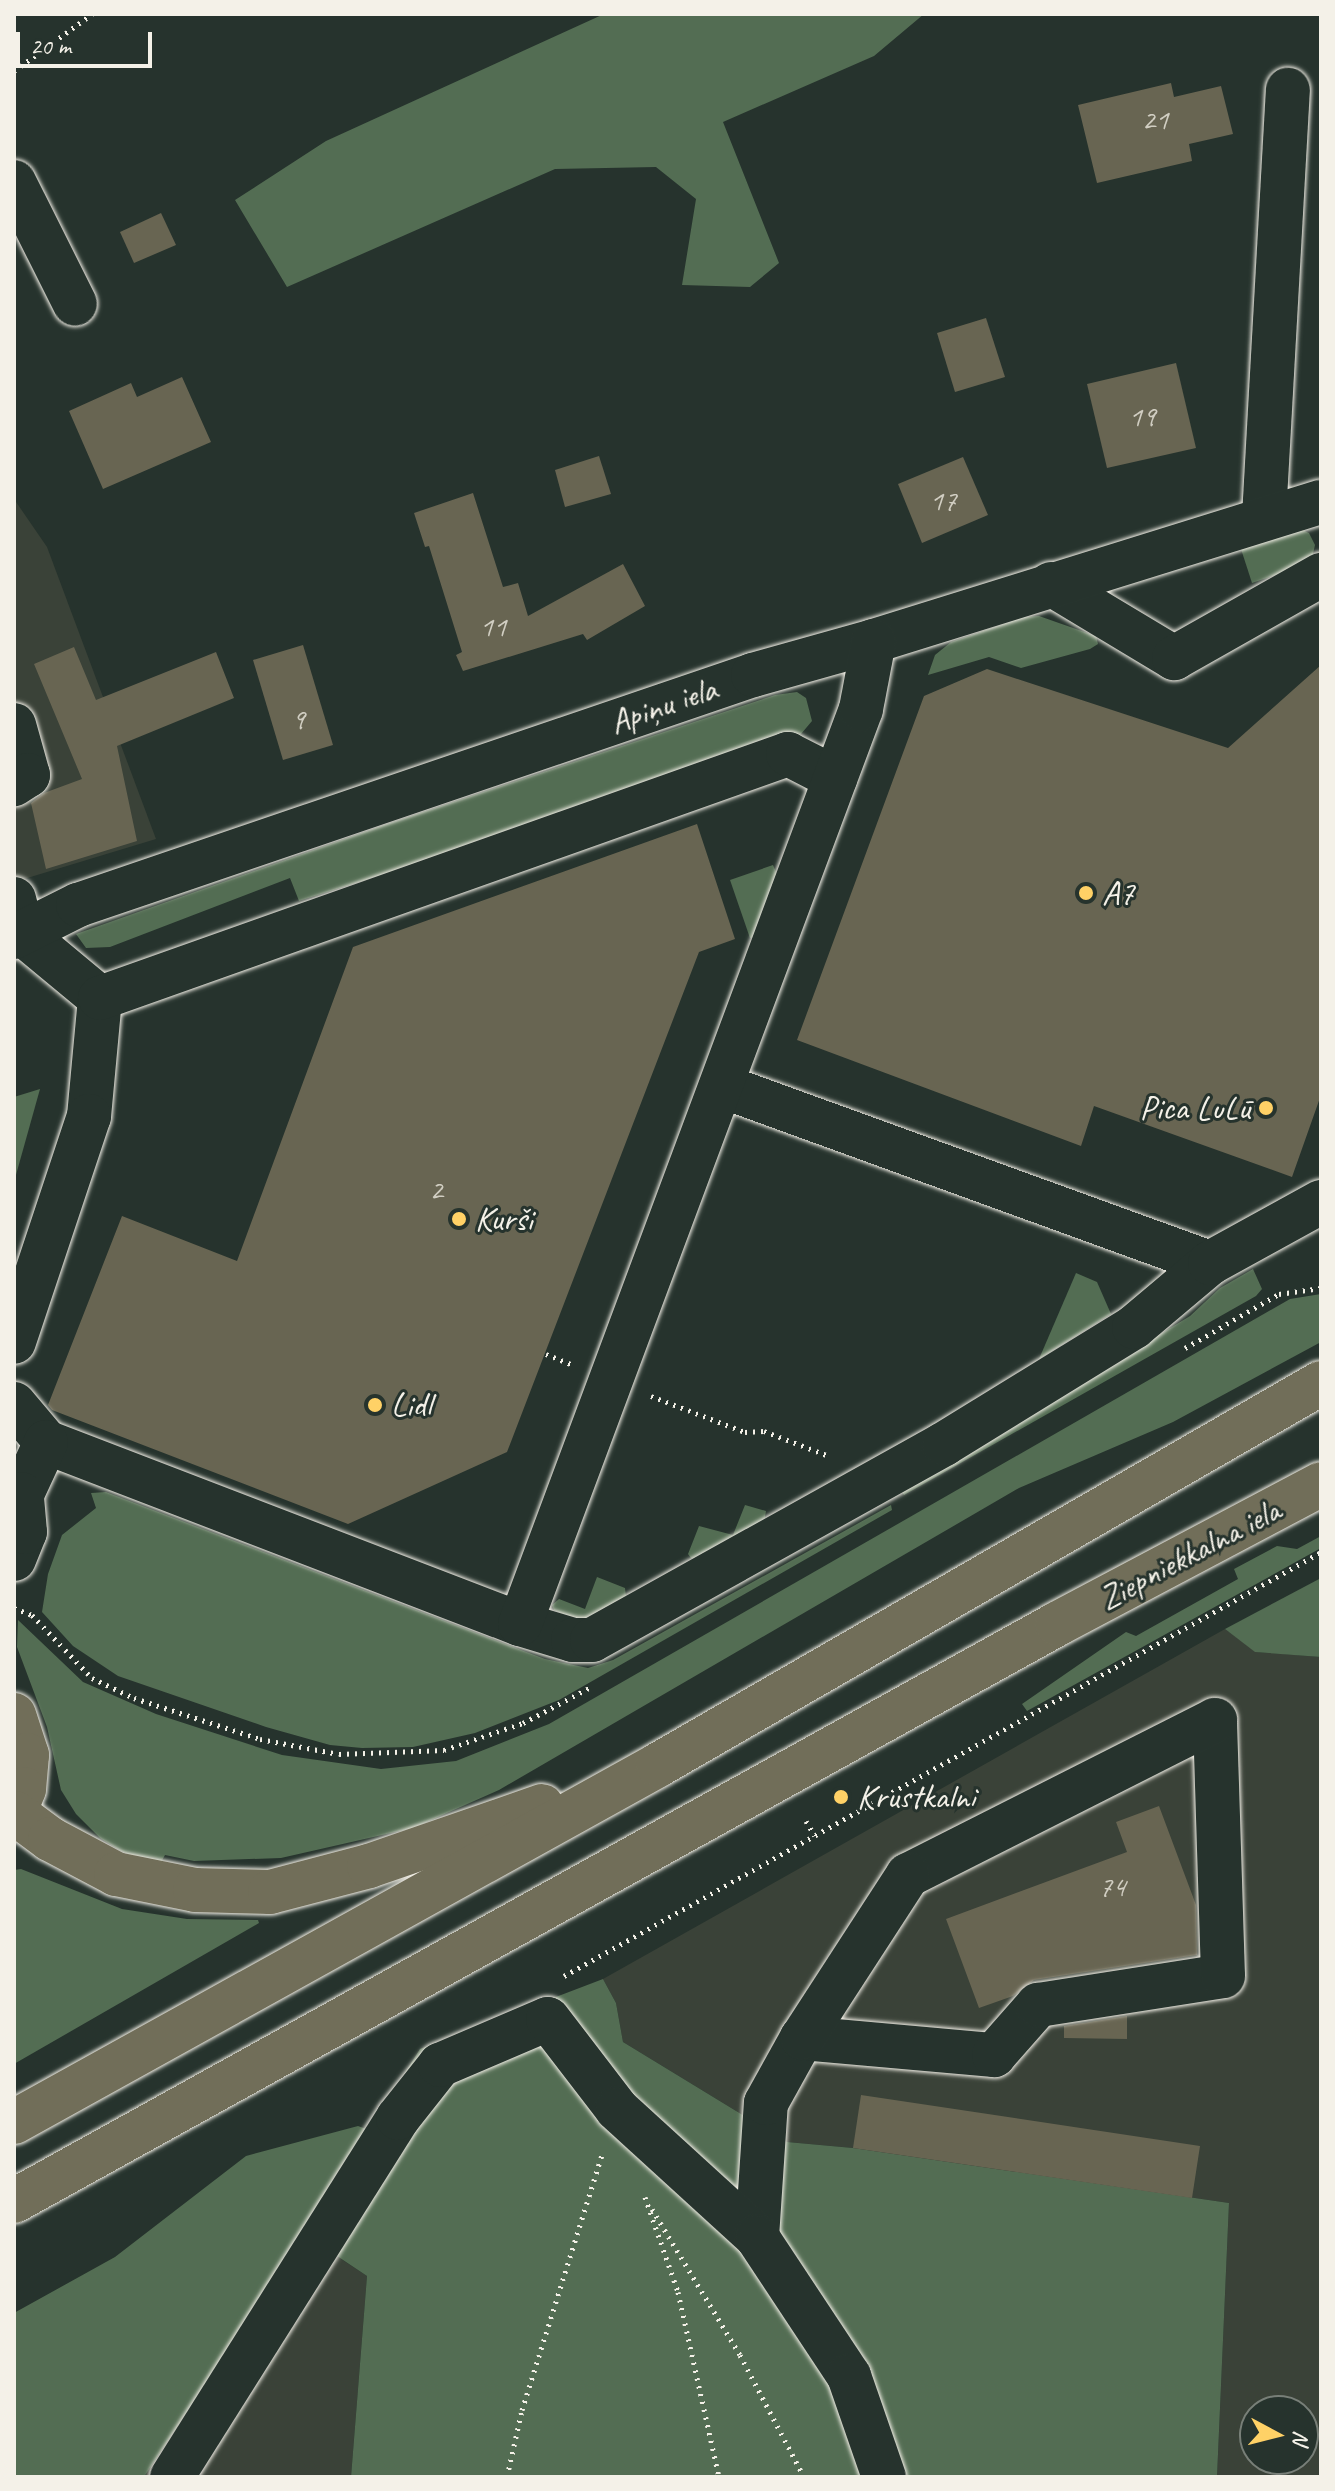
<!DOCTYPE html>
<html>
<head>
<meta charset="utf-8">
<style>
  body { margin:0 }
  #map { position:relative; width:1335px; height:2491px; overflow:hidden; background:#26332d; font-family:Caveat,sans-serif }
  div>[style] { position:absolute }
  .built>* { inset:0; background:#3a4238 }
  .green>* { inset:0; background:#536d53 }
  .building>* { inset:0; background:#686552 }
  .path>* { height:5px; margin-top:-2.5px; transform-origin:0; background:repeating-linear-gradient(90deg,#f4f1e8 0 2px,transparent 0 8px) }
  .roads { filter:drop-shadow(0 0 2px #f4f1e8) drop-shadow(0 0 2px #f4f1e8) }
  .minor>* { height:44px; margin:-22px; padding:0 22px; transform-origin:22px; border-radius:22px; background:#26332d }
  .major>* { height:44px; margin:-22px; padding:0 22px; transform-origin:22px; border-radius:22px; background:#716e59 }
  .highway>* { height:44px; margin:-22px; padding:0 22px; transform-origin:22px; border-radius:22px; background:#716e59 }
  .dots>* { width:22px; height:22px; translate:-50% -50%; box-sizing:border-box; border:4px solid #26332d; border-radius:50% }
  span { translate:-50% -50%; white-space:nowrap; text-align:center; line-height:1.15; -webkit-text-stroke:6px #26332d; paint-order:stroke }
  .number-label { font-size:30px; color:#d1cec2 }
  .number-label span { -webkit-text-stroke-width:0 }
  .street-label { font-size:34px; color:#f4f1e8 }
  .poi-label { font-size:34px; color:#f4f1e8 }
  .left { translate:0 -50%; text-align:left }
  .right { translate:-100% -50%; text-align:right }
  .frame { position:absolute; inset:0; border:16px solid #f4f1e8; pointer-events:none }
  .north { position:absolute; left:1239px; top:2395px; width:80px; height:80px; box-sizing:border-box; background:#26332d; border:2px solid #787f78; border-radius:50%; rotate:97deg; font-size:22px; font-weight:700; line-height:32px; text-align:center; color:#f4f1e8 }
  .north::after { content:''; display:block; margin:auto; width:28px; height:36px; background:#ffd166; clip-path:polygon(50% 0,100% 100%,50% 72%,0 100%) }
  .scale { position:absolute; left:16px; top:32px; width:136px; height:36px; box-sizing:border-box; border:4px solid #f4f1e8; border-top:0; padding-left:10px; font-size:24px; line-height:28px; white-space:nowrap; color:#f4f1e8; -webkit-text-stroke:6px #26332d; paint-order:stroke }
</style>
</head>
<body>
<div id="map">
  <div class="built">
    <div style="clip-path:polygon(14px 499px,47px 547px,156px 839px,14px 882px)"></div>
    <div style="clip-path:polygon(evenodd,1225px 1629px,1256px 1652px,1321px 1657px,1321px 2477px,1217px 2477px,1229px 2203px,853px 2148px,787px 2142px,623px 2042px,616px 2003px,603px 1979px,1225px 1629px,1255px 2411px,1303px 2411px,1303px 2459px,1255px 2459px,1255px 2411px)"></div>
    <div style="clip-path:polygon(303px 2234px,367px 2276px,351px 2477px,144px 2477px)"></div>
  </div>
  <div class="green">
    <div style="clip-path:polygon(604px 14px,924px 14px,874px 56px,723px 122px,779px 263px,750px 287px,682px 285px,696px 199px,656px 167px,555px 169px,287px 287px,235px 200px,326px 141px)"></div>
    <div style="clip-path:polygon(1300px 529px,1309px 533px,1315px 545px,1312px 558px,1305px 565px,1252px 583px,1241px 549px)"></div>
    <div style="clip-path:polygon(1039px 616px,1096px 636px,1098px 644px,1090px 649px,1021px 668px,989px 657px,928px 675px,935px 655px,951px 642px,1024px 617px)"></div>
    <div style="clip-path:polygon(797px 692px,806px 698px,812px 721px,801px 734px,523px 830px,299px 901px,290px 878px,110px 947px,86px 948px,76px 934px,384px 825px,775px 695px)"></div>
    <div style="clip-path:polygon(773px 865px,779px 879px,759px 936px,750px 938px,730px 880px)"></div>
    <div style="clip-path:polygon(40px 1089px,14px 1182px,14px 1097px)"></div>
    <div style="clip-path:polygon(1253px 1269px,1262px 1289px,1256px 1296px,904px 1495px,902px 1492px,1190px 1316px,1220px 1288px)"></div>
    <div style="clip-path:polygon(1076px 1273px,1097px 1282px,1111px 1314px,1039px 1359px)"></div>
    <div style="clip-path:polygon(1321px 1294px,1321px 1342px,1173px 1422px,1019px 1488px,499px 1790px,413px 1828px,281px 1858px,194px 1861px,165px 1855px,159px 1866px,121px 1851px,100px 1838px,76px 1814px,61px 1790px,47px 1727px,17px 1647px,18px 1620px,83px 1682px,156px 1714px,282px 1755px,381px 1769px,456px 1761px,549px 1724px,1290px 1299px)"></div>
    <div style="clip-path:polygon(106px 1492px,545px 1659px,588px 1668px,613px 1660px,891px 1505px,892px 1510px,559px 1700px,475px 1733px,413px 1747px,362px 1748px,330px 1745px,266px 1727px,118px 1676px,73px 1646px,42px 1612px,48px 1574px,62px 1535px,96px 1508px,91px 1493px)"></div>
    <div style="clip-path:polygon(745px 1505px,766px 1511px,764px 1522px,696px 1560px,691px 1558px,688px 1554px,699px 1526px,733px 1535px)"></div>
    <div style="clip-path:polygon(1321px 1536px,1321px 1548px,1027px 1711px,1022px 1704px,1126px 1632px,1136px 1636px,1238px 1579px,1234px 1569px,1277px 1546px,1297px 1549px)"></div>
    <div style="clip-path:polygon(597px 1577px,625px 1588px,626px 1597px,580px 1621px,554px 1610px,552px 1605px,559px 1599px,585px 1609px)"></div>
    <div style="clip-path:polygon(1321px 1578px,1321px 1657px,1255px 1652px,1225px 1629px)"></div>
    <div style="clip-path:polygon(21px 1869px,122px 1909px,187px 1919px,258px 1920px,259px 1923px,14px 2064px,14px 1870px)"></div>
    <div style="clip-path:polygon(603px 1979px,616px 2003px,623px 2042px,787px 2142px,853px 2148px,1229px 2203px,1217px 2477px,351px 2477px,367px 2276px,304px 2234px,144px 2477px,14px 2477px,14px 2313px,115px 2257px,246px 2156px,358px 2126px,369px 2130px,420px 2049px)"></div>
  </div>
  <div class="building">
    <div style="clip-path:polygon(1171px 83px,1174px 97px,1221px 86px,1233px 134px,1189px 144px,1192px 161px,1097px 183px,1078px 105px)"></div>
    <div style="clip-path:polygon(161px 213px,176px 245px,134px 263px,120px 232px)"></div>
    <div style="clip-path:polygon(986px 318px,1005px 377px,955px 392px,937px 333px)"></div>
    <div style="clip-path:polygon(1176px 363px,1196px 448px,1107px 468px,1087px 384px)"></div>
    <div style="clip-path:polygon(182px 377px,211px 442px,103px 489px,69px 411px,131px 383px,137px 397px)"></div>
    <div style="clip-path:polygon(599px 456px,611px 494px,565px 507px,555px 470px)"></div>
    <div style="clip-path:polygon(963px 457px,988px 515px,922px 543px,898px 484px)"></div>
    <div style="clip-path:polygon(473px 493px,503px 587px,518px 583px,528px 616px,623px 564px,645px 606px,587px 640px,583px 634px,463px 671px,456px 655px,462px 652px,429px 546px,425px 547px,414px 513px)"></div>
    <div style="clip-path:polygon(303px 645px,333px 745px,283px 760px,253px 660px)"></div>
    <div style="clip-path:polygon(74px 647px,96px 700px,216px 652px,234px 698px,117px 746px,137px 841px,46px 869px,31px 803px,44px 793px,82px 779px,34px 664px)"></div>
    <div style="clip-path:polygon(1321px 665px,1321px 1095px,1292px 1177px,1094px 1106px,1081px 1146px,797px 1040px,924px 696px,987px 669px,1228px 748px)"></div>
    <div style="clip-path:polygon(697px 824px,735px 939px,699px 952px,507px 1452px,348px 1524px,52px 1410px,48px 1405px,122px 1216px,237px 1261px,353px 947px)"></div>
    <div style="clip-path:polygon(1159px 1806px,1196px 1905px,1197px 1955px,1034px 1980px,1013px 1996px,979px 2008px,946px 1919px,1127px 1852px,1116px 1822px)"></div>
    <div style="clip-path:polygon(1127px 2016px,1127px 2039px,1064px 2038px,1064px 2026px)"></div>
    <div style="clip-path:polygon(861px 2095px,1200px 2146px,1192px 2198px,853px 2148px)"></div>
  </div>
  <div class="path">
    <div style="left:14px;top:71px;width:97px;rotate:-36.2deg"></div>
    <div style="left:1185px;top:1348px;width:108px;rotate:-29.9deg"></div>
    <div style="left:1279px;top:1294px;width:42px;rotate:-8.1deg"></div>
    <div style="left:546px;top:1354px;width:27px;rotate:22deg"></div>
    <div style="left:651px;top:1396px;width:101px;rotate:21deg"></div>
    <div style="left:745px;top:1432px;width:19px;rotate:-3deg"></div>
    <div style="left:764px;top:1431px;width:70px;rotate:21deg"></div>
    <div style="left:14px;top:1608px;width:19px;rotate:21deg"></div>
    <div style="left:32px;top:1615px;width:87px;rotate:46.4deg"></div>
    <div style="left:92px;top:1678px;width:47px;rotate:25.5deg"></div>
    <div style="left:134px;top:1698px;width:133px;rotate:18deg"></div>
    <div style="left:260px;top:1739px;width:80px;rotate:10.8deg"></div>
    <div style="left:339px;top:1754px;width:105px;rotate:-2.2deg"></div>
    <div style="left:444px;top:1750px;width:83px;rotate:-18.9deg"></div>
    <div style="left:523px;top:1723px;width:75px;rotate:-27.9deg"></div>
    <div style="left:806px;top:1821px;width:17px;rotate:59deg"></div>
    <div style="left:564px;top:1976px;width:868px;rotate:-29.25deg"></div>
    <div style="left:645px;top:2197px;width:101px;rotate:70.8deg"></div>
    <div style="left:678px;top:2292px;width:189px;rotate:77.5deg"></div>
    <div style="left:652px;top:2209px;width:170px;rotate:58.9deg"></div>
    <div style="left:740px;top:2355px;width:138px;rotate:62.3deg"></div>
    <div style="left:507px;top:2477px;width:69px;rotate:-77.4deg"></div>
    <div style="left:522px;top:2410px;width:267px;rotate:-72.6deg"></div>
  </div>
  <div class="roads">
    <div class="minor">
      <div style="left:14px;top:182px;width:136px;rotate:63.4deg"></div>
      <div style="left:1264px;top:517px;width:428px;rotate:-86.8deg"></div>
      <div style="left:1051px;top:584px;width:144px;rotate:31deg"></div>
      <div style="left:1174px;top:658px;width:169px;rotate:-29.5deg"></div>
      <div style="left:14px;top:725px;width:52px;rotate:74.4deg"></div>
      <div style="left:28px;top:775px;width:17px;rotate:147deg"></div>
      <div style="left:14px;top:899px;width:36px;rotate:76deg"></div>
      <div style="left:23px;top:934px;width:100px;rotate:39.7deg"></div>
      <div style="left:100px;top:998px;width:119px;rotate:95.3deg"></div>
      <div style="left:89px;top:1116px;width:238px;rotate:108.4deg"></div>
      <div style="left:14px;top:937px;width:72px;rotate:-26.6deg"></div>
      <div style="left:78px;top:905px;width:713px;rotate:-18.82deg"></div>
      <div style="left:753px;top:675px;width:126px;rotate:-15.7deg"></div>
      <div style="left:874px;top:641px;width:468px;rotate:-17.3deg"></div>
      <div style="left:100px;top:998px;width:730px;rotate:-19.53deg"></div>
      <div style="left:788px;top:754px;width:53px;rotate:27.1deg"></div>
      <div style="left:722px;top:1086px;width:519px;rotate:19.94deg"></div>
      <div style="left:14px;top:1404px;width:50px;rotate:49.9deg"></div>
      <div style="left:46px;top:1442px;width:508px;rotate:21.01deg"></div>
      <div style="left:520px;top:1624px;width:55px;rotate:16.8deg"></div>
      <div style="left:573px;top:1640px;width:19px"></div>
      <div style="left:592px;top:1640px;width:403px;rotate:-29.1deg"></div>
      <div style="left:944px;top:1444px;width:223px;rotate:-31.6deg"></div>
      <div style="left:1134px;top:1327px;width:99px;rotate:-40.1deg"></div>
      <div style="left:1210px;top:1263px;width:127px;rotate:-28.8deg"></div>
      <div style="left:14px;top:1502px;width:11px;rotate:-45deg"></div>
      <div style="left:22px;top:1494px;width:57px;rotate:-65.2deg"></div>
      <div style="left:14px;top:1559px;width:29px;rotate:-68deg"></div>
      <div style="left:25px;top:1532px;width:38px;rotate:-95deg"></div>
      <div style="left:520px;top:1624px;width:976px;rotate:-69.56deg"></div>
      <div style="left:861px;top:709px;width:69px;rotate:-79.2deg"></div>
      <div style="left:757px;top:2237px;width:134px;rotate:-86.2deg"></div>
      <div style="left:766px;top:2103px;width:74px;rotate:-61deg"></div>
      <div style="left:802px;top:2038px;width:193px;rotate:5.1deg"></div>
      <div style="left:994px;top:2055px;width:67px;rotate:-48.7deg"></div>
      <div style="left:1038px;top:2005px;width:187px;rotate:-8.9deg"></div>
      <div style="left:1223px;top:1976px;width:256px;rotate:-91.8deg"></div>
      <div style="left:1215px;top:1720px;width:344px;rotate:153.2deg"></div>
      <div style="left:908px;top:1875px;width:194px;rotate:123deg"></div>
      <div style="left:172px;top:2477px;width:424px;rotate:-57.8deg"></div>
      <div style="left:398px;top:2118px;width:68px;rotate:-51.6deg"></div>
      <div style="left:440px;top:2065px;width:117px;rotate:-23.1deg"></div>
      <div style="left:548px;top:2019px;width:113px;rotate:52.5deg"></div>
      <div style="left:617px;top:2109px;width:190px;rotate:42.4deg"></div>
      <div style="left:757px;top:2237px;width:167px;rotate:56.5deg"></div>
      <div style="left:849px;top:2376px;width:107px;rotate:70.9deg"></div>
    </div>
    <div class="major">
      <div style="left:14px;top:1715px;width:42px;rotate:72deg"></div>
      <div style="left:27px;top:1755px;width:34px;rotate:95deg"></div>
      <div style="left:24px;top:1789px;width:27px;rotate:112deg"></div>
    </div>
    <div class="highway">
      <div style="left:15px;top:1813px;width:44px;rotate:36.6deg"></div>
      <div style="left:50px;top:1839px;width:75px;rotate:27.9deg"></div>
      <div style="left:116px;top:1874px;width:81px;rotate:11.4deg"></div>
      <div style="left:195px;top:1890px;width:75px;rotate:1.5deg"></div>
      <div style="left:270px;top:1892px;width:102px;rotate:-14.7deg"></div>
      <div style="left:369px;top:1866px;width:183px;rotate:-19.1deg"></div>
      <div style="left:14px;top:2122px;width:736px;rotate:-29deg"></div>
      <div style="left:658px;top:1765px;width:765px;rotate:-29.95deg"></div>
      <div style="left:14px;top:2201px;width:1192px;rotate:-28.95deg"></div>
      <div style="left:1057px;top:1624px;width:299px;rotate:-27.9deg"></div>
    </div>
  </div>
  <div class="dots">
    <div style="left:1086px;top:893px;background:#ffd166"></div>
    <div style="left:1266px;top:1108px;background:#ffd166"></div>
    <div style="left:459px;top:1219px;background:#ffd166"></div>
    <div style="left:375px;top:1405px;background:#ffd166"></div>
    <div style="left:841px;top:1797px;background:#ffd166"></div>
  </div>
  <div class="number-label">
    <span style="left:1155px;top:119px">21</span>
    <span style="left:1142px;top:416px">19</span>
    <span style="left:943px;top:500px">17</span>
    <span style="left:493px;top:626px">11</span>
    <span style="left:298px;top:719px">9</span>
    <span style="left:436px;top:1189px">2</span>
    <span style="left:1112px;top:1886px">74</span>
  </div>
  <div class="street-label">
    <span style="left:663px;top:705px;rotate:-19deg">Apiņu iela</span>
    <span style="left:1189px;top:1554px;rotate:-28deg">Ziepniekkalna iela</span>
  </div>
  <div class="poi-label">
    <span class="left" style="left:1102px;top:893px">A7</span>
    <span class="right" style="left:1250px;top:1108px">Pica LuLū</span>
    <span class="left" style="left:475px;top:1219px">Kurši</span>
    <span class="left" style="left:391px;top:1405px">Lidl</span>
    <span class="left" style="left:857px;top:1797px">Krustkalni</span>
  </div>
  <div class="frame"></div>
  <div class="north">N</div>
  <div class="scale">20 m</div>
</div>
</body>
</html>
